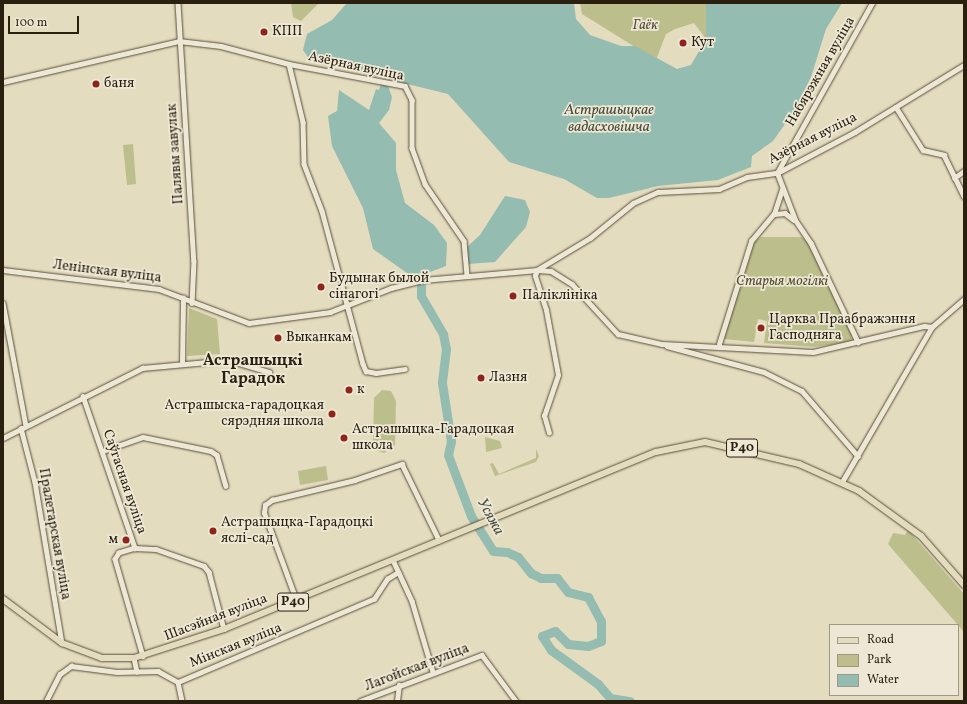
<!DOCTYPE html>
<html>
<head>
<meta charset="utf-8">
<style>
  body { margin:0 }
  #map { position:relative; width:967px; height:704px; overflow:hidden; background:#e4dcbe; font-family:Vollkorn,serif }
  div>[style] { position:absolute }
  .green>* { inset:0; background:#bcbe8c }
  .water>* { inset:0; background:#95bcb0 }
  .river>* { height:9px; margin:-4.5px; padding:0 4.5px; transform-origin:4.5px; border-radius:4.5px; background:#95bcb0 }
  .roads { filter:drop-shadow(0 0 1px #594e3b) drop-shadow(0 0 1px #594e3b) }
  .minor>* { height:4.5px; margin:-2.25px; padding:0 2.25px; transform-origin:2.25px; border-radius:2.25px; background:#ede8d5 }
  .major>* { height:6px; margin:-3px; padding:0 3px; transform-origin:3px; border-radius:3px; background:#e4dcbe }
  .dots>* { width:11px; height:11px; translate:-50% -50%; box-sizing:border-box; border:2px solid #ede8d5; border-radius:50% }
  span { translate:-50% -50%; white-space:nowrap; text-align:center; line-height:1.15; -webkit-text-stroke:3.5px #ede8d5; paint-order:stroke }
  .shield-label span { padding:1px 3px; background:#ede8d5; border:1px solid; border-radius:3px; -webkit-text-stroke-width:0 }
  .shield-label { font-size:13px; color:#2b1f0f; font-weight:700 }
  .park-label { font-size:14px; color:#564f34; font-style:italic }
  .poi-label { font-size:14px; color:#2b1f0f }
  .left { translate:0 -50%; text-align:left }
  .right { translate:-100% -50%; text-align:right }
  .street-label { font-size:14px; color:#2b1f0f }
  .water-label { font-size:15px; color:#4b4e3f; font-style:italic }
  .quarter-label { font-size:16px; color:#2b1f0f; font-weight:700 }
  .frame { position:absolute; inset:0; border:4px solid #2b1f0f; pointer-events:none }
  .legend { position:absolute; left:829px; top:624px; width:130px; height:72px; box-sizing:border-box; background:#ede8d5; border:1px solid #9f9886; margin:0; padding:5px 7px; list-style:none; font-size:12px; color:#2b1f0f }
  .legend li { display:flex; align-items:center; gap:8px; height:20px }
  .legend b { width:20px; border:1px solid #9f9886 }
  .scale { position:absolute; left:8px; top:16px; width:71px; height:18px; box-sizing:border-box; border:2px solid #2b1f0f; border-top:0; padding-left:5px; font-size:12px; line-height:14px; white-space:nowrap; color:#2b1f0f; -webkit-text-stroke:3px #ede8d5; paint-order:stroke }
</style>
</head>
<body>
<div id="map">
  <div class="green">
    <div style="clip-path:polygon(291px 3px,319px 3px,301px 21px,293px 17px)"></div>
    <div style="clip-path:polygon(580px 3px,706px 3px,706px 39px,694px 23px,675px 29px,666px 34px,656px 60px,582px 14px)"></div>
    <div style="clip-path:polygon(133px 144px,136px 184px,127px 185px,123px 145px)"></div>
    <div style="clip-path:polygon(761px 237px,801px 237px,808px 241px,852px 334px,851px 342px,814px 347px,764px 343px,767px 321px,758px 319px,754px 342px,724px 339px,752px 242px)"></div>
    <div style="clip-path:polygon(189px 308px,217px 319px,220px 354px,187px 356px)"></div>
    <div style="clip-path:polygon(382px 390px,391px 391px,396px 401px,395px 445px,384px 453px,376px 450px,373px 442px,374px 398px)"></div>
    <div style="clip-path:polygon(485px 437px,500px 441px,502px 448px,486px 452px)"></div>
    <div style="clip-path:polygon(536px 449px,539px 456px,536px 462px,495px 476px,490px 464px,493px 463px,499px 474px,536px 458px)"></div>
    <div style="clip-path:polygon(326px 466px,328px 480px,300px 485px,298px 471px)"></div>
    <div style="clip-path:polygon(908px 530px,964px 594px,964px 632px,888px 544px,893px 533px,905px 535px)"></div>
  </div>
  <div class="water">
    <div style="clip-path:polygon(347px 3px,574px 3px,576px 19px,590px 35px,621px 46px,635px 46px,677px 69px,691px 65px,706px 39px,706px 3px,842px 3px,826px 29px,811px 77px,795px 110px,773px 141px,752px 156px,751px 167px,718px 180px,658px 186px,609px 198px,597px 198px,564px 179px,509px 162px,448px 94px,310px 60px,303px 50px,307px 34px,332px 20px)"></div>
    <div style="clip-path:polygon(381px 84px,388px 86px,392px 97px,389px 110px,379px 123px,396px 143px,396px 170px,405px 203px,434px 225px,447px 243px,446px 266px,414px 278px,373px 249px,363px 208px,332px 146px,328px 116px,337px 111px,339px 90px,369px 110px,376px 89px,379px 90px)"></div>
    <div style="clip-path:polygon(505px 196px,525px 200px,530px 212px,526px 227px,495px 262px,468px 264px,467px 247px,480px 235px)"></div>
  </div>
  <div class="river">
    <div style="left:421px;top:286px;width:10px;rotate:90deg"></div>
    <div style="left:421px;top:296px;width:44px;rotate:59.9deg"></div>
    <div style="left:443px;top:334px;width:15px;rotate:79deg"></div>
    <div style="left:446px;top:349px;width:34px;rotate:97deg"></div>
    <div style="left:442px;top:383px;width:59px;rotate:81.2deg"></div>
    <div style="left:451px;top:441px;width:14px;rotate:102deg"></div>
    <div style="left:448px;top:455px;width:65px;rotate:69.3deg"></div>
    <div style="left:471px;top:516px;width:41px;rotate:57.8deg"></div>
    <div style="left:493px;top:551px;width:14px;rotate:4deg"></div>
    <div style="left:507px;top:552px;width:12px;rotate:24deg"></div>
    <div style="left:518px;top:557px;width:21px;rotate:51deg"></div>
    <div style="left:531px;top:573px;width:11px;rotate:27deg"></div>
    <div style="left:541px;top:578px;width:16px"></div>
    <div style="left:557px;top:578px;width:18px;rotate:52deg"></div>
    <div style="left:568px;top:592px;width:21px;rotate:14deg"></div>
    <div style="left:588px;top:597px;width:27px;rotate:62deg"></div>
    <div style="left:601px;top:621px;width:20px;rotate:90deg"></div>
    <div style="left:601px;top:641px;width:14px;rotate:159deg"></div>
    <div style="left:588px;top:646px;width:20px;rotate:-174deg"></div>
    <div style="left:568px;top:644px;width:18px;rotate:-135deg"></div>
    <div style="left:555px;top:631px;width:14px;rotate:159deg"></div>
    <div style="left:542px;top:636px;width:17px;rotate:57deg"></div>
    <div style="left:551px;top:650px;width:58px;rotate:35.9deg"></div>
    <div style="left:598px;top:684px;width:18px;rotate:49deg"></div>
    <div style="left:610px;top:698px;width:20px;rotate:9deg"></div>
  </div>
  <div class="roads">
    <div class="minor">
      <div style="left:178px;top:3px;width:258px;rotate:86.5deg"></div>
      <div style="left:194px;top:261px;width:42px;rotate:92.7deg"></div>
      <div style="left:289px;top:64px;width:60px;rotate:76.4deg"></div>
      <div style="left:303px;top:122px;width:42px;rotate:88.6deg"></div>
      <div style="left:304px;top:164px;width:50px;rotate:69deg"></div>
      <div style="left:322px;top:211px;width:158px;rotate:75deg"></div>
      <div style="left:363px;top:364px;width:8px;rotate:67deg"></div>
      <div style="left:366px;top:371px;width:10px;rotate:11deg"></div>
      <div style="left:376px;top:373px;width:29px;rotate:-8deg"></div>
      <div style="left:3px;top:82px;width:181px;rotate:-13.1deg"></div>
      <div style="left:179px;top:41px;width:42px;rotate:6.8deg"></div>
      <div style="left:221px;top:46px;width:70px;rotate:14.8deg"></div>
      <div style="left:289px;top:64px;width:118px;rotate:10.7deg"></div>
      <div style="left:405px;top:86px;width:16px;rotate:63deg"></div>
      <div style="left:412px;top:100px;width:48px;rotate:90deg"></div>
      <div style="left:412px;top:148px;width:38px;rotate:70deg"></div>
      <div style="left:425px;top:184px;width:69px;rotate:55.6deg"></div>
      <div style="left:464px;top:241px;width:35px;rotate:85deg"></div>
      <div style="left:896px;top:107px;width:51px;rotate:57.9deg"></div>
      <div style="left:923px;top:150px;width:22px;rotate:13deg"></div>
      <div style="left:944px;top:155px;width:46px;rotate:64deg"></div>
      <div style="left:954px;top:178px;width:12px;rotate:-35deg"></div>
      <div style="left:774px;top:214px;width:11px;rotate:-5deg"></div>
      <div style="left:785px;top:213px;width:11px;rotate:38deg"></div>
      <div style="left:3px;top:270px;width:157px;rotate:6.9deg"></div>
      <div style="left:159px;top:289px;width:96px;rotate:20.7deg"></div>
      <div style="left:249px;top:323px;width:82px;rotate:-7.7deg"></div>
      <div style="left:330px;top:312px;width:66px;rotate:-21.5deg"></div>
      <div style="left:391px;top:288px;width:33px;rotate:-14deg"></div>
      <div style="left:423px;top:280px;width:114px;rotate:-5deg"></div>
      <div style="left:537px;top:270px;width:14px;rotate:4deg"></div>
      <div style="left:551px;top:271px;width:25px;rotate:32deg"></div>
      <div style="left:572px;top:284px;width:68px;rotate:47.4deg"></div>
      <div style="left:618px;top:334px;width:45px;rotate:12.8deg"></div>
      <div style="left:662px;top:344px;width:151px;rotate:3deg"></div>
      <div style="left:813px;top:352px;width:114px;rotate:-13.2deg"></div>
      <div style="left:924px;top:326px;width:8px;rotate:7deg"></div>
      <div style="left:3px;top:303px;width:125px;rotate:79.4deg"></div>
      <div style="left:858px;top:343px;width:110px;rotate:-115.4deg"></div>
      <div style="left:811px;top:244px;width:29px;rotate:-124deg"></div>
      <div style="left:795px;top:220px;width:50px;rotate:-111deg"></div>
      <div style="left:777px;top:173px;width:195px;rotate:-60.8deg"></div>
      <div style="left:719px;top:344px;width:108px;rotate:-72.7deg"></div>
      <div style="left:751px;top:241px;width:35px;rotate:-50deg"></div>
      <div style="left:774px;top:214px;width:26px;rotate:-72deg"></div>
      <div style="left:667px;top:346px;width:100px;rotate:15deg"></div>
      <div style="left:764px;top:372px;width:42px;rotate:26.6deg"></div>
      <div style="left:802px;top:391px;width:86px;rotate:49.3deg"></div>
      <div style="left:182px;top:363px;width:65px;rotate:-89.1deg"></div>
      <div style="left:83px;top:396px;width:161px;rotate:71.1deg"></div>
      <div style="left:135px;top:548px;width:17px;rotate:163deg"></div>
      <div style="left:119px;top:553px;width:7px;rotate:124deg"></div>
      <div style="left:115px;top:559px;width:101px;rotate:73.9deg"></div>
      <div style="left:21px;top:428px;width:56px;rotate:75.5deg"></div>
      <div style="left:35px;top:482px;width:163px;rotate:80.5deg"></div>
      <div style="left:549px;top:433px;width:18px;rotate:-106deg"></div>
      <div style="left:544px;top:416px;width:43px;rotate:-71.1deg"></div>
      <div style="left:558px;top:375px;width:66px;rotate:-100.5deg"></div>
      <div style="left:546px;top:310px;width:36px;rotate:-108deg"></div>
      <div style="left:535px;top:276px;width:6px;rotate:-72deg"></div>
      <div style="left:537px;top:270px;width:62px;rotate:-31.1deg"></div>
      <div style="left:590px;top:238px;width:55px;rotate:-39.1deg"></div>
      <div style="left:633px;top:203px;width:27px;rotate:-24deg"></div>
      <div style="left:658px;top:192px;width:61px;rotate:-2.8deg"></div>
      <div style="left:719px;top:189px;width:30px;rotate:-23deg"></div>
      <div style="left:747px;top:177px;width:30px;rotate:-8deg"></div>
      <div style="left:777px;top:173px;width:88px;rotate:-27.7deg"></div>
      <div style="left:855px;top:132px;width:128px;rotate:-31.6deg"></div>
      <div style="left:3px;top:438px;width:156px;rotate:-26.7deg"></div>
      <div style="left:142px;top:368px;width:87px;rotate:-5.3deg"></div>
      <div style="left:229px;top:360px;width:42px;rotate:16.7deg"></div>
      <div style="left:103px;top:451px;width:42px;rotate:-19.3deg"></div>
      <div style="left:143px;top:437px;width:69px;rotate:11.6deg"></div>
      <div style="left:211px;top:451px;width:7px;rotate:34deg"></div>
      <div style="left:217px;top:455px;width:32px;rotate:74deg"></div>
      <div style="left:842px;top:482px;width:179px;rotate:-59.9deg"></div>
      <div style="left:932px;top:327px;width:43px;rotate:-41.2deg"></div>
      <div style="left:135px;top:548px;width:21px;rotate:3deg"></div>
      <div style="left:156px;top:549px;width:51px;rotate:19.5deg"></div>
      <div style="left:204px;top:566px;width:8px;rotate:50deg"></div>
      <div style="left:209px;top:572px;width:59px;rotate:75.3deg"></div>
      <div style="left:393px;top:560px;width:45px;rotate:65.1deg"></div>
      <div style="left:412px;top:601px;width:74px;rotate:73.5deg"></div>
      <div style="left:296px;top:600px;width:93px;rotate:-110.2deg"></div>
      <div style="left:264px;top:513px;width:8px;rotate:-83deg"></div>
      <div style="left:265px;top:505px;width:9px;rotate:-36deg"></div>
      <div style="left:272px;top:500px;width:85px;rotate:-13.5deg"></div>
      <div style="left:355px;top:480px;width:50px;rotate:-18.8deg"></div>
      <div style="left:402px;top:464px;width:85px;rotate:64deg"></div>
      <div style="left:134px;top:658px;width:14px;rotate:78deg"></div>
      <div style="left:178px;top:682px;width:213px;rotate:-23deg"></div>
      <div style="left:374px;top:599px;width:24px;rotate:-57deg"></div>
      <div style="left:387px;top:579px;width:13px;rotate:-32deg"></div>
      <div style="left:178px;top:682px;width:19px;rotate:78deg"></div>
      <div style="left:46px;top:701px;width:30px;rotate:-63deg"></div>
      <div style="left:60px;top:674px;width:14px;rotate:-36deg"></div>
      <div style="left:71px;top:666px;width:46px;rotate:7.4deg"></div>
      <div style="left:117px;top:672px;width:41px;rotate:-1.4deg"></div>
      <div style="left:158px;top:671px;width:23px;rotate:29deg"></div>
      <div style="left:360px;top:701px;width:130px;rotate:-20.7deg"></div>
      <div style="left:482px;top:655px;width:57px;rotate:53.5deg"></div>
      <div style="left:397px;top:701px;width:16px;rotate:-83deg"></div>
    </div>
    <div class="major">
      <div style="left:3px;top:599px;width:74px;rotate:36.7deg"></div>
      <div style="left:62px;top:643px;width:43px;rotate:20.6deg"></div>
      <div style="left:102px;top:658px;width:32px"></div>
      <div style="left:134px;top:658px;width:95px;rotate:-17.9deg"></div>
      <div style="left:224px;top:629px;width:467px;rotate:-22.3deg"></div>
      <div style="left:656px;top:452px;width:50px;rotate:-11.5deg"></div>
      <div style="left:705px;top:442px;width:97px;rotate:13.2deg"></div>
      <div style="left:799px;top:464px;width:66px;rotate:24.2deg"></div>
      <div style="left:859px;top:491px;width:77px;rotate:36deg"></div>
      <div style="left:921px;top:536px;width:65px;rotate:48.7deg"></div>
    </div>
  </div>
  <div class="dots">
    <div style="left:264px;top:32px;background:#8f2418"></div>
    <div style="left:683px;top:43px;background:#8f2418"></div>
    <div style="left:96px;top:84px;background:#8f2418"></div>
    <div style="left:321px;top:287px;background:#8f2418"></div>
    <div style="left:513px;top:296px;background:#8f2418"></div>
    <div style="left:761px;top:328px;background:#8f2418"></div>
    <div style="left:278px;top:338px;background:#8f2418"></div>
    <div style="left:481px;top:378px;background:#8f2418"></div>
    <div style="left:349px;top:390px;background:#8f2418"></div>
    <div style="left:332px;top:414px;background:#8f2418"></div>
    <div style="left:344px;top:438px;background:#8f2418"></div>
    <div style="left:213px;top:531px;background:#8f2418"></div>
    <div style="left:126px;top:540px;background:#8f2418"></div>
  </div>
  <div class="shield-label">
    <span style="left:742px;top:448px">Р40</span>
    <span style="left:293px;top:602px">Р40</span>
  </div>
  <div class="park-label">
    <span style="left:645px;top:26px">Гаёк</span>
    <span style="left:782px;top:282px">Старыя могілкі</span>
  </div>
  <div class="poi-label">
    <span class="left" style="left:272px;top:32px">КПП</span>
    <span class="left" style="left:691px;top:43px">Кут</span>
    <span class="left" style="left:104px;top:84px">баня</span>
    <span class="left" style="left:329px;top:287px">Будынак былой<br>сінагогі</span>
    <span class="left" style="left:522px;top:296px">Паліклініка</span>
    <span class="left" style="left:769px;top:328px">Царква Праабражэння<br>Гасподняга</span>
    <span class="left" style="left:286px;top:338px">Выканкам</span>
    <span class="left" style="left:489px;top:378px">Лазня</span>
    <span class="left" style="left:357px;top:390px">к</span>
    <span class="right" style="left:324px;top:414px">Астрашыска-гарадоцкая<br>сярэдняя школа</span>
    <span class="left" style="left:352px;top:438px">Астрашыцка-Гарадоцкая<br>школа</span>
    <span class="left" style="left:221px;top:531px">Астрашыцка-Гарадоцкі<br>яслі-сад</span>
    <span class="right" style="left:118px;top:540px">м</span>
  </div>
  <div class="street-label">
    <span style="left:356px;top:67px;rotate:12deg">Азёрная вуліца</span>
    <span style="left:821px;top:72px;rotate:-60deg">Набярэжная вуліца</span>
    <span style="left:813px;top:139px;rotate:-27deg">Азёрная вуліца</span>
    <span style="left:176px;top:154px;rotate:-94deg">Палявы завулак</span>
    <span style="left:107px;top:272px;rotate:7deg">Ленінская вуліца</span>
    <span style="left:124px;top:482px;rotate:71deg">Саўгасная вуліца</span>
    <span style="left:54px;top:534px;rotate:80deg">Пралетарская вуліца</span>
    <span style="left:216px;top:618px;rotate:-21deg">Шасэйная вуліца</span>
    <span style="left:236px;top:646px;rotate:-22deg">Мінская вуліца</span>
    <span style="left:417px;top:668px;rotate:-21deg">Лагойская вуліца</span>
  </div>
  <div class="water-label">
    <span style="left:609px;top:119px">Астрашыцкае<br>вадасховішча</span>
    <span style="left:490px;top:517px;rotate:61deg">Усяжа</span>
  </div>
  <div class="quarter-label">
    <span style="left:253px;top:370px">Астрашыцкі<br>Гарадок</span>
  </div>
  <div class="frame"></div>
  <ul class="legend">
  <li><b style="height:5px;background:#e4dcbe"></b>Road</li>
  <li><b style="height:11px;background:#bcbe8c"></b>Park</li>
  <li><b style="height:11px;background:#95bcb0"></b>Water</li>
  </ul>
  <div class="scale">100 m</div>
</div>
</body>
</html>
